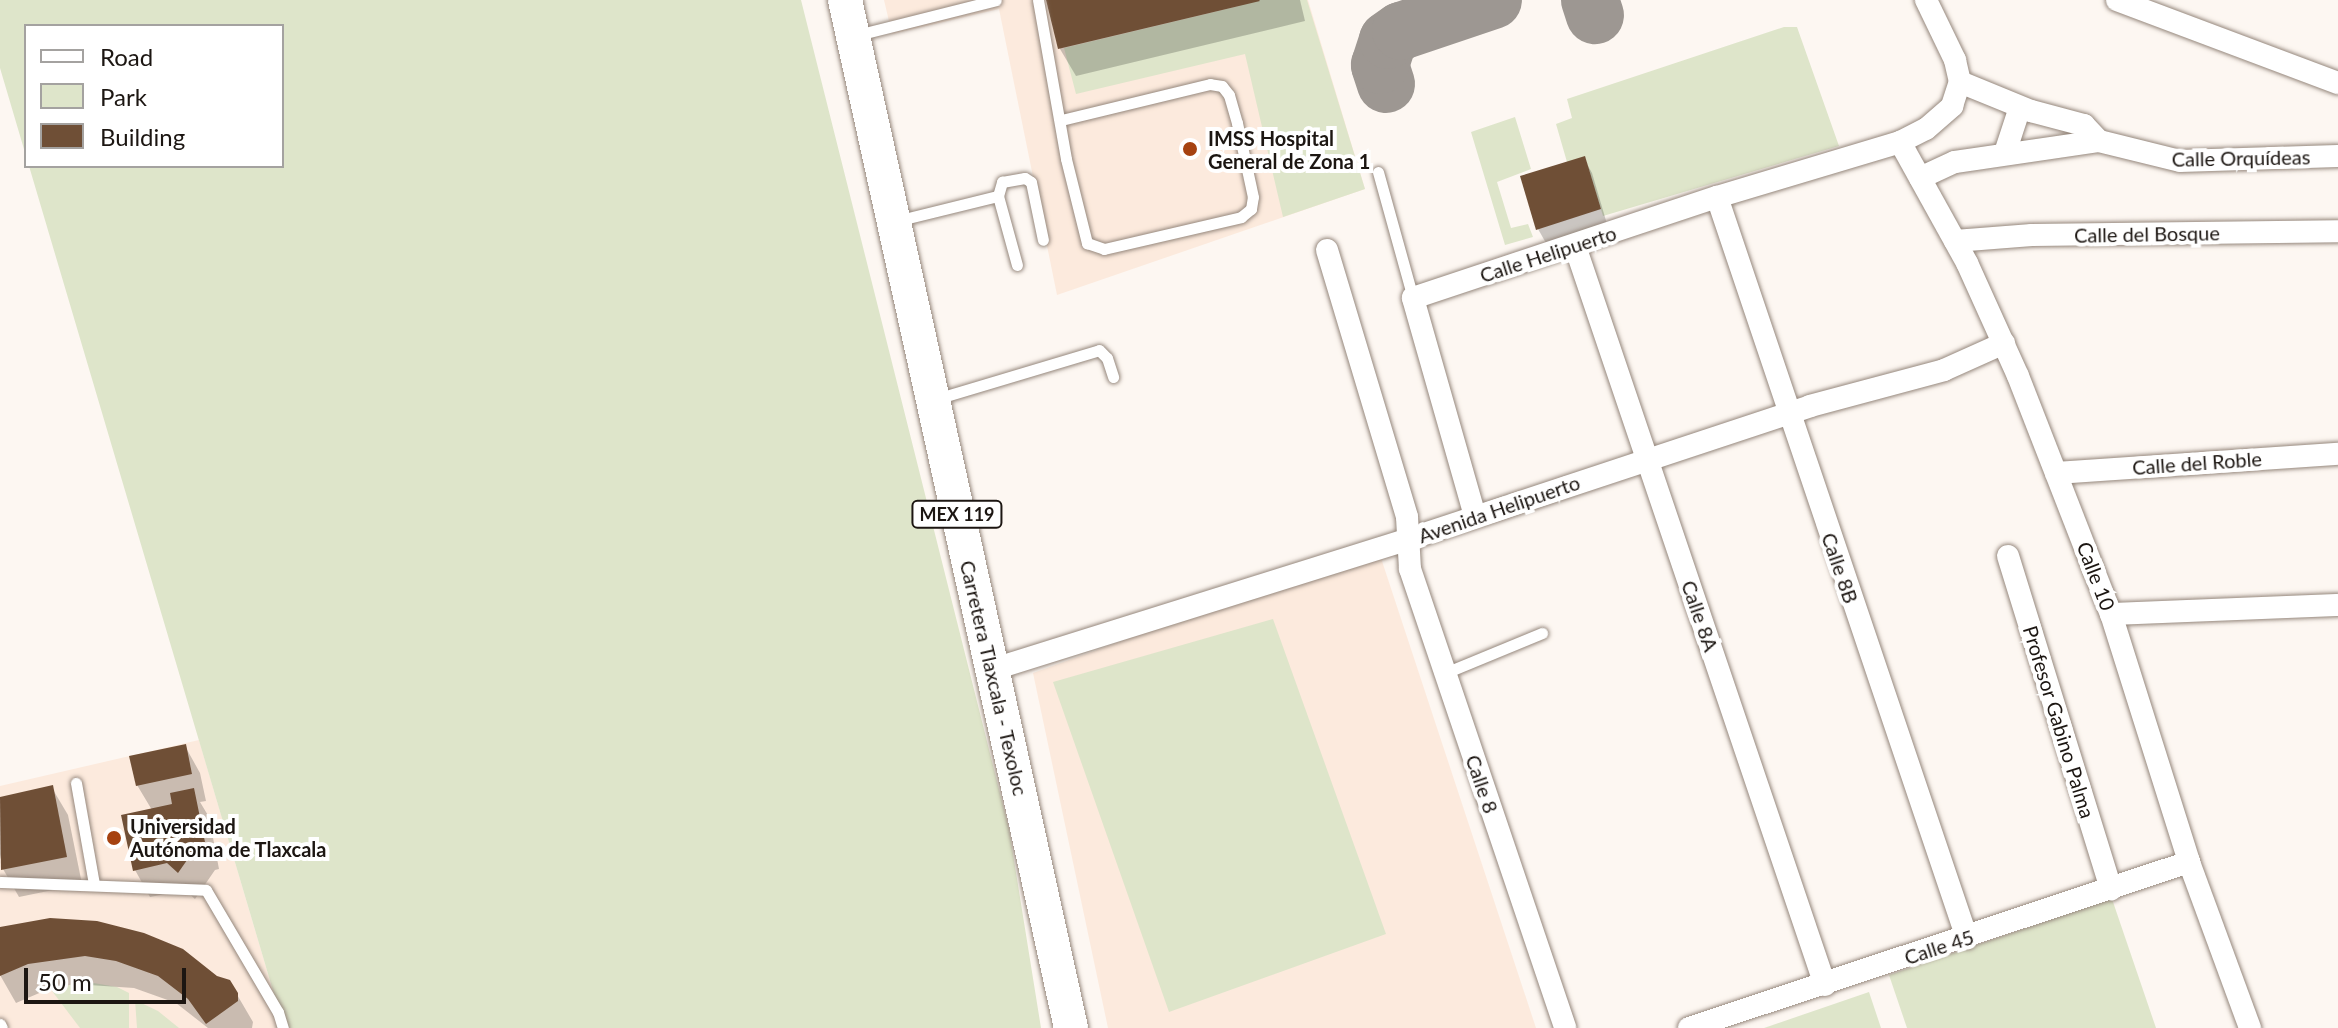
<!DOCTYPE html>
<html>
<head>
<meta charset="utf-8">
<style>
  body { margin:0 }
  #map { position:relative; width:2338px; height:1028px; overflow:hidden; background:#fdf7f2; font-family:Lato,sans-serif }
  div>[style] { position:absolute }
  .built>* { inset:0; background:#fceadd }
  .green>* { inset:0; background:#dee5ca }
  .shadow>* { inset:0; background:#0003 }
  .taxiway>* { height:58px; margin:-29px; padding:0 29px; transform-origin:29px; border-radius:29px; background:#9d9792 }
  .building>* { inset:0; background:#6f4f36 }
  .roads { filter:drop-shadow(0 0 2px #95877c) drop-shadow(0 0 2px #95877c) }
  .lane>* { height:11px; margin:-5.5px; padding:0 5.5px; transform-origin:5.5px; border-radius:5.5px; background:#fff }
  .street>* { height:22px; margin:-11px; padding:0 11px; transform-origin:11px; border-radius:11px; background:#fff }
  .primary>* { height:34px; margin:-17px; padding:0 17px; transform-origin:17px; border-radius:17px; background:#fff }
  .dots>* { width:22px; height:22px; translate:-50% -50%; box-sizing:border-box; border:4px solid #fff; border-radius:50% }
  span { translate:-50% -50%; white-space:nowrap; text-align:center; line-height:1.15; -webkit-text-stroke:8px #fff; paint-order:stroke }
  .shield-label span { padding:2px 6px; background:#fff; border:2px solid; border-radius:6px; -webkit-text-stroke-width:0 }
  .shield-label { font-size:18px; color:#1c1612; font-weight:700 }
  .poi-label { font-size:20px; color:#1c1612; font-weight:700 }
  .left { translate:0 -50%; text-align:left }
  .street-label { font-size:20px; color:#1c1612 }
  .legend { position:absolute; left:24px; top:24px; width:260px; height:144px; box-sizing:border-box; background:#fff; border:2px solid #a4a2a0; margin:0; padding:10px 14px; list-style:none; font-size:24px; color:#1c1612 }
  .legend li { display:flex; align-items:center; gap:16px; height:40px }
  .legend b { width:40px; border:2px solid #a4a2a0 }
  .scale { position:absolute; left:24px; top:968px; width:162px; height:36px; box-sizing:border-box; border:4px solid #1c1612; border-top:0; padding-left:10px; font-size:24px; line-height:28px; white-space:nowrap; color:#1c1612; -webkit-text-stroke:6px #fff; paint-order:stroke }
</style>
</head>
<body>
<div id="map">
  <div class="built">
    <div style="clip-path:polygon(884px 0,1308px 0,1365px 189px,1057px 295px,999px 9px,892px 34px)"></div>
    <div style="clip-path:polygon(1378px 549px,1536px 1028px,1108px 1028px,1033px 673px)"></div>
    <div style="clip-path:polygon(199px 740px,284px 1028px,0 1028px,0 786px)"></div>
  </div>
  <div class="green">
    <div style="clip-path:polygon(0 0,801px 0,1009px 829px,1041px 1028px,284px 1028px,29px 166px,282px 166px,282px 26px,26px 26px,26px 156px,0 68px)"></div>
    <div style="clip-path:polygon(1239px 0,1307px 0,1365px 189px,1283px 217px,1245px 54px,1076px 94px,1064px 48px,1239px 6px)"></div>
    <div style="clip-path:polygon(1784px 27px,1797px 27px,1839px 146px,1603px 216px,1585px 157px,1567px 162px,1556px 124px,1572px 118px,1567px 99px)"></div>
    <div style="clip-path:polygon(1515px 117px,1531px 169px,1497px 182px,1511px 228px,1528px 224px,1533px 237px,1505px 245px,1471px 132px)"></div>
    <div style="clip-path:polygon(1273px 619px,1386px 934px,1169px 1012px,1053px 682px)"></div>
    <div style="clip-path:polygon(2112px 899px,2156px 1028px,1907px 1028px,1889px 975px)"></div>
    <div style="clip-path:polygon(82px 981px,117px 987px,129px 993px,129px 1028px,80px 1028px,52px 991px)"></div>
    <div style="clip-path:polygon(1869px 992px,1881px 1028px,1764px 1028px)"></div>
    <div style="clip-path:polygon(135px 1000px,158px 1011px,179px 1028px,137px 1028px)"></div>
  </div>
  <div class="shadow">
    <div style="clip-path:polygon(1048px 0,1300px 0,1305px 21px,1076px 76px,1060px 49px)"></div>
    <div style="clip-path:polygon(1584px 159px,1592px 173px,1607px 224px,1546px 243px,1538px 229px)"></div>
    <div style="clip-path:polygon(185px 746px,200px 773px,206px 801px,200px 802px,209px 817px,219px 869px,215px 870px,195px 899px,185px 890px,150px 897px,135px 870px,152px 810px,137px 785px)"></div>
    <div style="clip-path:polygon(52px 788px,68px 815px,82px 884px,19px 897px,3px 869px,0 855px,0 799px)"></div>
    <div style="clip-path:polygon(0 929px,229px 981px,253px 1022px,252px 1028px,208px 1028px,176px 1003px,134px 988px,74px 984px,44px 991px,16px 1003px,0 975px)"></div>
  </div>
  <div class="taxiway">
    <div style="left:1590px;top:0;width:16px;rotate:72deg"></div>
    <div style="left:1386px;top:84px;width:20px;rotate:-108deg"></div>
    <div style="left:1380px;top:65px;width:26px;rotate:-72deg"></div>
    <div style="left:1388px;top:40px;width:16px;rotate:-35deg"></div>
    <div style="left:1401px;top:31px;width:97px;rotate:-18.6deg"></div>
  </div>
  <div class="building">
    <div style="clip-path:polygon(1046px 0,1259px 0,1260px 1px,1058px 49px)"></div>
    <div style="clip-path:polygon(1585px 156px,1601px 209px,1536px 230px,1520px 176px)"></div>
    <div style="clip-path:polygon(186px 744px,192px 774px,136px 786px,129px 756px)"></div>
    <div style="clip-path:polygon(53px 785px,67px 857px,1px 870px,0 797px)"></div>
    <div style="clip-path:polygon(194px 788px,205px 842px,199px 843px,178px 873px,167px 863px,133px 871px,121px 815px,172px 804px,170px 793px)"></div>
    <div style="clip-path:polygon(50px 918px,97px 921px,144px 933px,183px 949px,217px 976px,230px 980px,238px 993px,238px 1001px,206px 1024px,188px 999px,158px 976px,116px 961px,85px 956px,28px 964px,0 976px,0 927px)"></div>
  </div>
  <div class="roads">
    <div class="lane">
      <div style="left:1038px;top:0;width:161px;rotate:80deg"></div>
      <div style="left:1066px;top:159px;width:87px;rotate:76deg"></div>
      <div style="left:1087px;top:243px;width:18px;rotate:19deg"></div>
      <div style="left:1104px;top:249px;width:141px;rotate:-13.1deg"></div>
      <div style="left:1241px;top:217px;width:13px;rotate:-39deg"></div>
      <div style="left:1251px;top:209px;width:12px;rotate:-81deg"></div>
      <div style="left:1253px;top:197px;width:76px;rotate:-102.2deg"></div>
      <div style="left:1237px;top:123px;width:29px;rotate:-106deg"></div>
      <div style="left:1229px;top:95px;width:11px;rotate:-128deg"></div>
      <div style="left:1222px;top:86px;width:12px;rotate:-171deg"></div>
      <div style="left:1210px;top:84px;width:153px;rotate:166.4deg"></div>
      <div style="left:857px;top:35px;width:143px;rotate:-14.1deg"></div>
      <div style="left:1378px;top:172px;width:131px;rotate:74.5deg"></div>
      <div style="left:896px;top:221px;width:105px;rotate:-13.8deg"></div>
      <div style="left:1017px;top:265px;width:72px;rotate:-105.4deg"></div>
      <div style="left:998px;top:196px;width:15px;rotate:-74deg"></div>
      <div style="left:1002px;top:182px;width:23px;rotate:-10deg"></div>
      <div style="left:1025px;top:178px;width:7px;rotate:34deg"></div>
      <div style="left:1031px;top:182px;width:59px;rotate:78.3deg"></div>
      <div style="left:936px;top:399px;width:170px;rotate:-16.7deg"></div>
      <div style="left:1099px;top:350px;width:11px;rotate:45deg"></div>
      <div style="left:1107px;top:358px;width:20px;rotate:72deg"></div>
      <div style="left:1445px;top:673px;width:105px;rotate:-22.4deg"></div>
      <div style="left:76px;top:783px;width:103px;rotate:79.9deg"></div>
      <div style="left:0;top:882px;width:206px;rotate:2.2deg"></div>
      <div style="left:206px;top:890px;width:142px;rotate:59.5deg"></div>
      <div style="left:278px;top:1012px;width:17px;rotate:73deg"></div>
      <div style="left:0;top:1024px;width:4px;rotate:63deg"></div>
    </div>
    <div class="street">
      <div style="left:2117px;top:0;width:236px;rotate:20.6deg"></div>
      <div style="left:1960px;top:82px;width:77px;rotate:22.2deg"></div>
      <div style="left:2031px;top:111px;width:55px;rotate:14.8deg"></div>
      <div style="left:2084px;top:125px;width:22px;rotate:47deg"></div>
      <div style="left:1900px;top:142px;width:138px;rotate:61deg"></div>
      <div style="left:1967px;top:263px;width:124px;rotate:65.7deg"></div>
      <div style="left:2018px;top:376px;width:256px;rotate:68.7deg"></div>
      <div style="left:2111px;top:614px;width:260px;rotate:72.5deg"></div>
      <div style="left:2189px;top:862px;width:177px;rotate:69.8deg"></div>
      <div style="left:2005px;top:153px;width:48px;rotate:-71.9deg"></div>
      <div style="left:1920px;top:178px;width:38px;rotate:-25deg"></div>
      <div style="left:1955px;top:162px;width:146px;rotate:-8.3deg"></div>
      <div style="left:2099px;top:141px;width:83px;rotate:13.9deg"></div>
      <div style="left:2180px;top:161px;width:158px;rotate:-1.8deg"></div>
      <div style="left:1717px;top:197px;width:782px;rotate:71.36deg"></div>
      <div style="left:1955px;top:241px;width:77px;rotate:-4.5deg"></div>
      <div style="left:2032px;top:235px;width:306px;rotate:-0.7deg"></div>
      <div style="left:1575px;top:246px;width:780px;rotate:71.31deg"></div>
      <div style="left:1327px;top:250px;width:279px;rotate:73.3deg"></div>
      <div style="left:1407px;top:517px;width:52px;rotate:86.7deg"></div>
      <div style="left:1410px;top:569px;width:484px;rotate:71.3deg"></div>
      <div style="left:2056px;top:473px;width:283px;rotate:-3.9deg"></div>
      <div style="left:1475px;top:516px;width:227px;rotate:-105.9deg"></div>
      <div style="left:1413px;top:298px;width:320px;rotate:-18.4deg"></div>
      <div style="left:1717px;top:197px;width:191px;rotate:-16.7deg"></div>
      <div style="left:1900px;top:142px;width:29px;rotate:-27deg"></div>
      <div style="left:1926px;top:129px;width:35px;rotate:-41deg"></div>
      <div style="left:1952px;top:106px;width:25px;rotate:-72deg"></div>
      <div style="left:1960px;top:82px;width:23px;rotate:-103deg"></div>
      <div style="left:1955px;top:60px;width:67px;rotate:-115.8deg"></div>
      <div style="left:2008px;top:556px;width:349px;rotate:72.8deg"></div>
      <div style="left:2111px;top:614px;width:227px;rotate:-2.3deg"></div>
      <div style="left:991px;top:670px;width:438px;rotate:-17.4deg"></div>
      <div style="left:1409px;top:539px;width:422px;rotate:-18.3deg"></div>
      <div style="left:1810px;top:406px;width:139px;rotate:-15deg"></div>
      <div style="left:1944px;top:370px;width:66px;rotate:-24.2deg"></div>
      <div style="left:1689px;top:1028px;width:527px;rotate:-18.37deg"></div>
    </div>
    <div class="primary">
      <div style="left:845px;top:0;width:1053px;rotate:77.6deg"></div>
    </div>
  </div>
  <div class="dots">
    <div style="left:1190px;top:149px;background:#a64210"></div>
    <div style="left:114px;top:838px;background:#a64210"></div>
  </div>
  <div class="shield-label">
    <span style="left:957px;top:514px">MEX 119</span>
  </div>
  <div class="poi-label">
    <span class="left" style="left:1208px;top:150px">IMSS Hospital<br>General de Zona 1</span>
    <span class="left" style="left:130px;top:838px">Universidad<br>Autónoma de Tlaxcala</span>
  </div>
  <div class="street-label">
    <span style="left:2241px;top:158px;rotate:-1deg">Calle Orquídeas</span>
    <span style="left:2147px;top:234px;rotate:-1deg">Calle del Bosque</span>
    <span style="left:1548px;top:254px;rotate:-18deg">Calle Helipuerto</span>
    <span style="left:2197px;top:463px;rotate:-4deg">Calle del Roble</span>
    <span style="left:1499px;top:509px;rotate:-19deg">Avenida Helipuerto</span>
    <span style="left:1840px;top:568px;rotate:71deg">Calle 8B</span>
    <span style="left:2096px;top:576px;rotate:69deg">Calle 10</span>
    <span style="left:1700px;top:616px;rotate:71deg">Calle 8A</span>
    <span style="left:994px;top:678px;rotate:77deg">Carretera Tlaxcala - Texoloc</span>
    <span style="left:2059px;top:722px;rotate:73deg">Profesor Gabino Palma</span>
    <span style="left:1482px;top:784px;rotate:71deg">Calle 8</span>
    <span style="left:1939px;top:947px;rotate:-18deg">Calle 45</span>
  </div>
  <ul class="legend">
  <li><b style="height:10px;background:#fff"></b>Road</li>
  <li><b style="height:22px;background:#dee5ca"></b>Park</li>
  <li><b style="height:22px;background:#6f4f36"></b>Building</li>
  </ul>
  <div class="scale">50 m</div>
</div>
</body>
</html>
